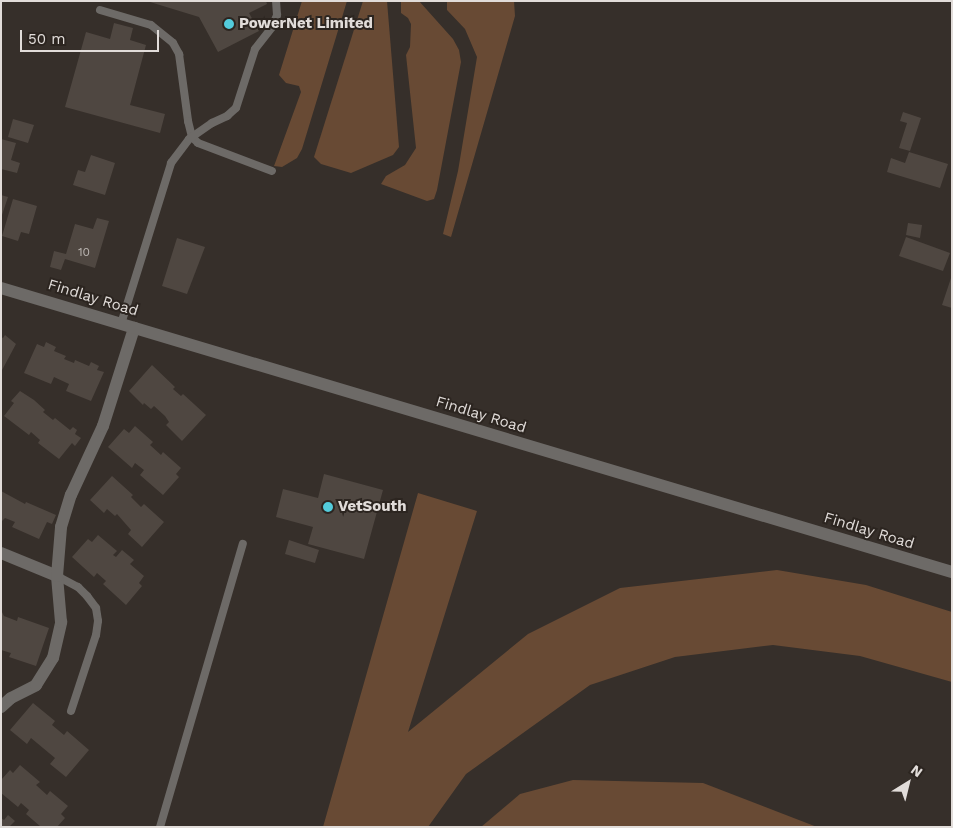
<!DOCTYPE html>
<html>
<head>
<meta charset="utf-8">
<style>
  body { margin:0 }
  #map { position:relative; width:953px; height:828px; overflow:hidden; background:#362f2a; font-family:"Work Sans",sans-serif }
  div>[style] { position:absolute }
  .green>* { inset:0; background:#684a34 }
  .building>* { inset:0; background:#4f4741 }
  .service>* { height:8px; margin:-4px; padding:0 4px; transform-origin:4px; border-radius:4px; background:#6d6a67 }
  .minor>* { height:12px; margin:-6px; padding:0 6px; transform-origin:6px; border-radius:6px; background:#6d6a67 }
  .tertiary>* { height:12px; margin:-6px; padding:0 6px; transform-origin:6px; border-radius:6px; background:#6d6a67 }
  .dots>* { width:14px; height:14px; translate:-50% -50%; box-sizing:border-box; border:2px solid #2c2520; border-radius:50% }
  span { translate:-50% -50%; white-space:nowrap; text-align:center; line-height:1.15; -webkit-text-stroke:4px #2c2520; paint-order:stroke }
  .number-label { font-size:12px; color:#bcb7b3 }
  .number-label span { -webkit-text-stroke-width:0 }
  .poi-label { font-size:15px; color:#e1dcd9; font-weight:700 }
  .left { translate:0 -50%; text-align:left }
  .street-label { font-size:15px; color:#e1dcd9 }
  .frame { position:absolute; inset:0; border:2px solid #e1dcd9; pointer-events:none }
  .north { position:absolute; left:883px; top:758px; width:50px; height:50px; -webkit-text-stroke:4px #2c2520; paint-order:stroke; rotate:36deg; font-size:14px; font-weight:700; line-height:20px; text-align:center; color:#e1dcd9 }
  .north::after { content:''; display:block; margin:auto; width:18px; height:22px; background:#e1dcd9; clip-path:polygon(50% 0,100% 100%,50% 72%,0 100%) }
  .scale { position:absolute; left:20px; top:30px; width:139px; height:22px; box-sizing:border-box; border:2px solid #e1dcd9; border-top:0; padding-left:6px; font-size:15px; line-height:18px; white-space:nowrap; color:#e1dcd9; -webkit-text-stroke:4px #2c2520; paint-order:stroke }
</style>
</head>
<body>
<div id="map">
  <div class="green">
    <div style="clip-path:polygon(302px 1px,347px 1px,302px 149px,297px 158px,282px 167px,274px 166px,301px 92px,299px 86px,286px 83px,279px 75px)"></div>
    <div style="clip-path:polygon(363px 1px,387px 1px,399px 147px,393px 155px,351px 173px,321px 164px,314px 157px)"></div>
    <div style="clip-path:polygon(401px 1px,419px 1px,453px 39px,459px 50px,461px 62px,437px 190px,434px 199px,427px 201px,381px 184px,386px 176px,405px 165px,416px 148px,406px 55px,410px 47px,411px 24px,408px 18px,401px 13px)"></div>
    <div style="clip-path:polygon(447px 1px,514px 1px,515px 16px,451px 237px,443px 234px,458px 171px,477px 57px,465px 29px,447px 10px)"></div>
    <div style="clip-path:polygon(418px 493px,477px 511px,408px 732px,528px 634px,620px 588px,777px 570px,866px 585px,952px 612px,952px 682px,860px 656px,773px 645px,675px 657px,590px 685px,466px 774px,428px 827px,323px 827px)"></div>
    <div style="clip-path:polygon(573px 780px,703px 783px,817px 827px,481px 827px,520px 794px)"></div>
  </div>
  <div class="building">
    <div style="clip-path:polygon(266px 1px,267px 4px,249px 13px,259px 31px,218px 52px,199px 17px,150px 2px)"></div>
    <div style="clip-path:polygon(114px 23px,133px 28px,130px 40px,146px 45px,130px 105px,165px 114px,160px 133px,65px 107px,86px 32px,110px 39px)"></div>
    <div style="clip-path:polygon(903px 112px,921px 118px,910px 151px,899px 148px,907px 123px,900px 121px)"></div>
    <div style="clip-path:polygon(13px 119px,34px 125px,28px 143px,8px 137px)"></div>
    <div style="clip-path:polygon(1px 139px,16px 143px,11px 160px,20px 163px,17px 173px,1px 169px)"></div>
    <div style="clip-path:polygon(909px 152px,948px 164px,940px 188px,887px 172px,891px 158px,905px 163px)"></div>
    <div style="clip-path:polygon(91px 155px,115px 163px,105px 195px,73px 185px,78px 170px,85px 172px)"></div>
    <div style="clip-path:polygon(1px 195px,8px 197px,2px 215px,1px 215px)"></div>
    <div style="clip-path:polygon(13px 199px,37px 206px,29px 234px,21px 232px,18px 241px,2px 236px)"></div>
    <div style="clip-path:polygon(97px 218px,109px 221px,95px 268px,65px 259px,61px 270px,50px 267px,54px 251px,66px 254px,75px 224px,93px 229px)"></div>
    <div style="clip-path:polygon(908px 223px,922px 225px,920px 238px,906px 235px)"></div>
    <div style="clip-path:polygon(906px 237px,950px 253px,943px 271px,899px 256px)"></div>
    <div style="clip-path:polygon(177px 238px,205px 247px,187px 294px,162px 286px)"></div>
    <div style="clip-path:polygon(951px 278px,952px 278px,952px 308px,942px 305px)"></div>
    <div style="clip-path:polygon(5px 335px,16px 344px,1px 372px,1px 337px,3px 338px)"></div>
    <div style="clip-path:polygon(46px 342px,56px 347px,54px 351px,66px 356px,64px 359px,74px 363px,75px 360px,89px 366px,91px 362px,99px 366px,97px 370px,104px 372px,91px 401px,66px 391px,69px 384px,54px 377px,51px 384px,24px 373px,37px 344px,44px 347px)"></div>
    <div style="clip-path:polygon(152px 365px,175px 387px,173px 389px,181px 396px,183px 394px,206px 415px,182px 441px,166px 425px,169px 422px,165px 416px,154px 406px,151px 409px,144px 403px,143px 405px,129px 391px)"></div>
    <div style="clip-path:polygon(20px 391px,34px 400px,45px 410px,43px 412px,53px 420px,55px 418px,70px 430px,73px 427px,77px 430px,75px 434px,81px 438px,75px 446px,72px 443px,59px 459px,38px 443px,40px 440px,31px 432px,29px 435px,4px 416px,14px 403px,11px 401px)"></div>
    <div style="clip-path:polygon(135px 426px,153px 442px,150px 445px,161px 455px,163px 452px,181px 468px,176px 474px,179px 477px,163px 495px,140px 475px,144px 470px,135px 463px,132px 468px,108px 447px,124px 429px,129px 433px)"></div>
    <div style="clip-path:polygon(324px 474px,383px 490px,364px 559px,308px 544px,313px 527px,276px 517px,283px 489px,318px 498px)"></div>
    <div style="clip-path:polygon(112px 476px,133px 495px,131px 497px,141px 507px,144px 504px,164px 522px,142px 547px,128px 534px,131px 530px,117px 514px,115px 516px,107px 509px,104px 513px,90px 500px)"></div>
    <div style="clip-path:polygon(1px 491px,25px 504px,26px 502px,56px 515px,52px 524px,47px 522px,39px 539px,12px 527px,15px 522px,5px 518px,1px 522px)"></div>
    <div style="clip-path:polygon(98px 535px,117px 551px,113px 555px,116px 557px,122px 550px,134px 560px,130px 564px,144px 576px,139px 583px,142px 586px,126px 605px,103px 584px,106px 581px,97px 573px,94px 577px,72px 557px,88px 539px,92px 542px)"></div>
    <div style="clip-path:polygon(289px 540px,319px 550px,315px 563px,285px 554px)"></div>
    <div style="clip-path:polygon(1px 610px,4px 616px,17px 621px,18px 617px,49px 628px,36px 666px,9px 657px,11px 653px,1px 650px)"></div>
    <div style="clip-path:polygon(33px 703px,55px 721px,52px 725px,64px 735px,67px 731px,89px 750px,66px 777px,50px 764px,55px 758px,31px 738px,27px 744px,10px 730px)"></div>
    <div style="clip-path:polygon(20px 765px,40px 782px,36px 785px,47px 795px,50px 791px,68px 806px,61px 814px,65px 818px,57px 827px,41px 827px,26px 814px,29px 810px,21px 803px,18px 807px,1px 793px,1px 780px,10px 770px,13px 773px)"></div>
    <div style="clip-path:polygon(8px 815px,15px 821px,9px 827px,1px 827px,1px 818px,4px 820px)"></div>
  </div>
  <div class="service">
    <div style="left:100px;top:10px;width:53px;rotate:16.4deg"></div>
    <div style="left:151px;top:25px;width:28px;rotate:39deg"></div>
    <div style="left:173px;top:43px;width:13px;rotate:61deg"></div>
    <div style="left:179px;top:54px;width:68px;rotate:82.3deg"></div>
    <div style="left:188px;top:121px;width:16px;rotate:76deg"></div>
    <div style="left:192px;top:137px;width:8px;rotate:45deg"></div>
    <div style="left:198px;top:143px;width:79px;rotate:20.7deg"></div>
    <div style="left:121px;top:324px;width:169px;rotate:-72.7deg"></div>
    <div style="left:171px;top:163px;width:30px;rotate:-53deg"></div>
    <div style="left:189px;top:139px;width:28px;rotate:-35deg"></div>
    <div style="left:212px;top:123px;width:17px;rotate:-25deg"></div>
    <div style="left:227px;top:116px;width:12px;rotate:-42deg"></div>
    <div style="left:236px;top:108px;width:62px;rotate:-72.1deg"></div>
    <div style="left:255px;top:49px;width:28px;rotate:-52deg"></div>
    <div style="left:272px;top:27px;width:13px;rotate:-67deg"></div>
    <div style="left:277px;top:15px;width:14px;rotate:-94deg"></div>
    <div style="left:57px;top:576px;width:24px;rotate:28deg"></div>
    <div style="left:78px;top:587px;width:13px;rotate:45deg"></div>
    <div style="left:87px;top:596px;width:15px;rotate:53deg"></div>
    <div style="left:96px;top:608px;width:13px;rotate:81deg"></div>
    <div style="left:98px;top:621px;width:14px;rotate:98deg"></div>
    <div style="left:96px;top:635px;width:80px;rotate:108.2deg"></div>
    <div style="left:160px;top:827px;width:295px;rotate:-73.7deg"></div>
  </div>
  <div class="minor">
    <div style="left:1px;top:553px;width:61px;rotate:22.3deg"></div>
    <div style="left:1px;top:707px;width:13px;rotate:-42deg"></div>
    <div style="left:11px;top:698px;width:28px;rotate:-27deg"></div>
    <div style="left:36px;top:685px;width:32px;rotate:-58deg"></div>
    <div style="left:53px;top:658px;width:37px;rotate:-77deg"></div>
    <div style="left:61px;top:622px;width:46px;rotate:-95deg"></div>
    <div style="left:57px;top:576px;width:49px;rotate:-85.3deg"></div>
    <div style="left:61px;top:527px;width:34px;rotate:-73deg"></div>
    <div style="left:71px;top:495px;width:76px;rotate:-65.1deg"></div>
    <div style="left:103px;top:426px;width:103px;rotate:-72.4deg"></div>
  </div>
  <div class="tertiary">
    <div style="left:1px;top:288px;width:993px;rotate:16.63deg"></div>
  </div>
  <div class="dots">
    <div style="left:229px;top:24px;background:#53cbdb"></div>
    <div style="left:328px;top:507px;background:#53cbdb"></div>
  </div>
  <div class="number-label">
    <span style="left:84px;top:253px">10</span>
  </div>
  <div class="poi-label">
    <span class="left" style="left:239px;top:24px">PowerNet Limited</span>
    <span class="left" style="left:338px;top:507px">VetSouth</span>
  </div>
  <div class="street-label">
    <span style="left:93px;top:298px;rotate:17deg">Findlay Road</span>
    <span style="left:481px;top:415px;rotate:17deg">Findlay Road</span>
    <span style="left:869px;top:531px;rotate:17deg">Findlay Road</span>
  </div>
  <div class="frame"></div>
  <div class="north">N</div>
  <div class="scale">50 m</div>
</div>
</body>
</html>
